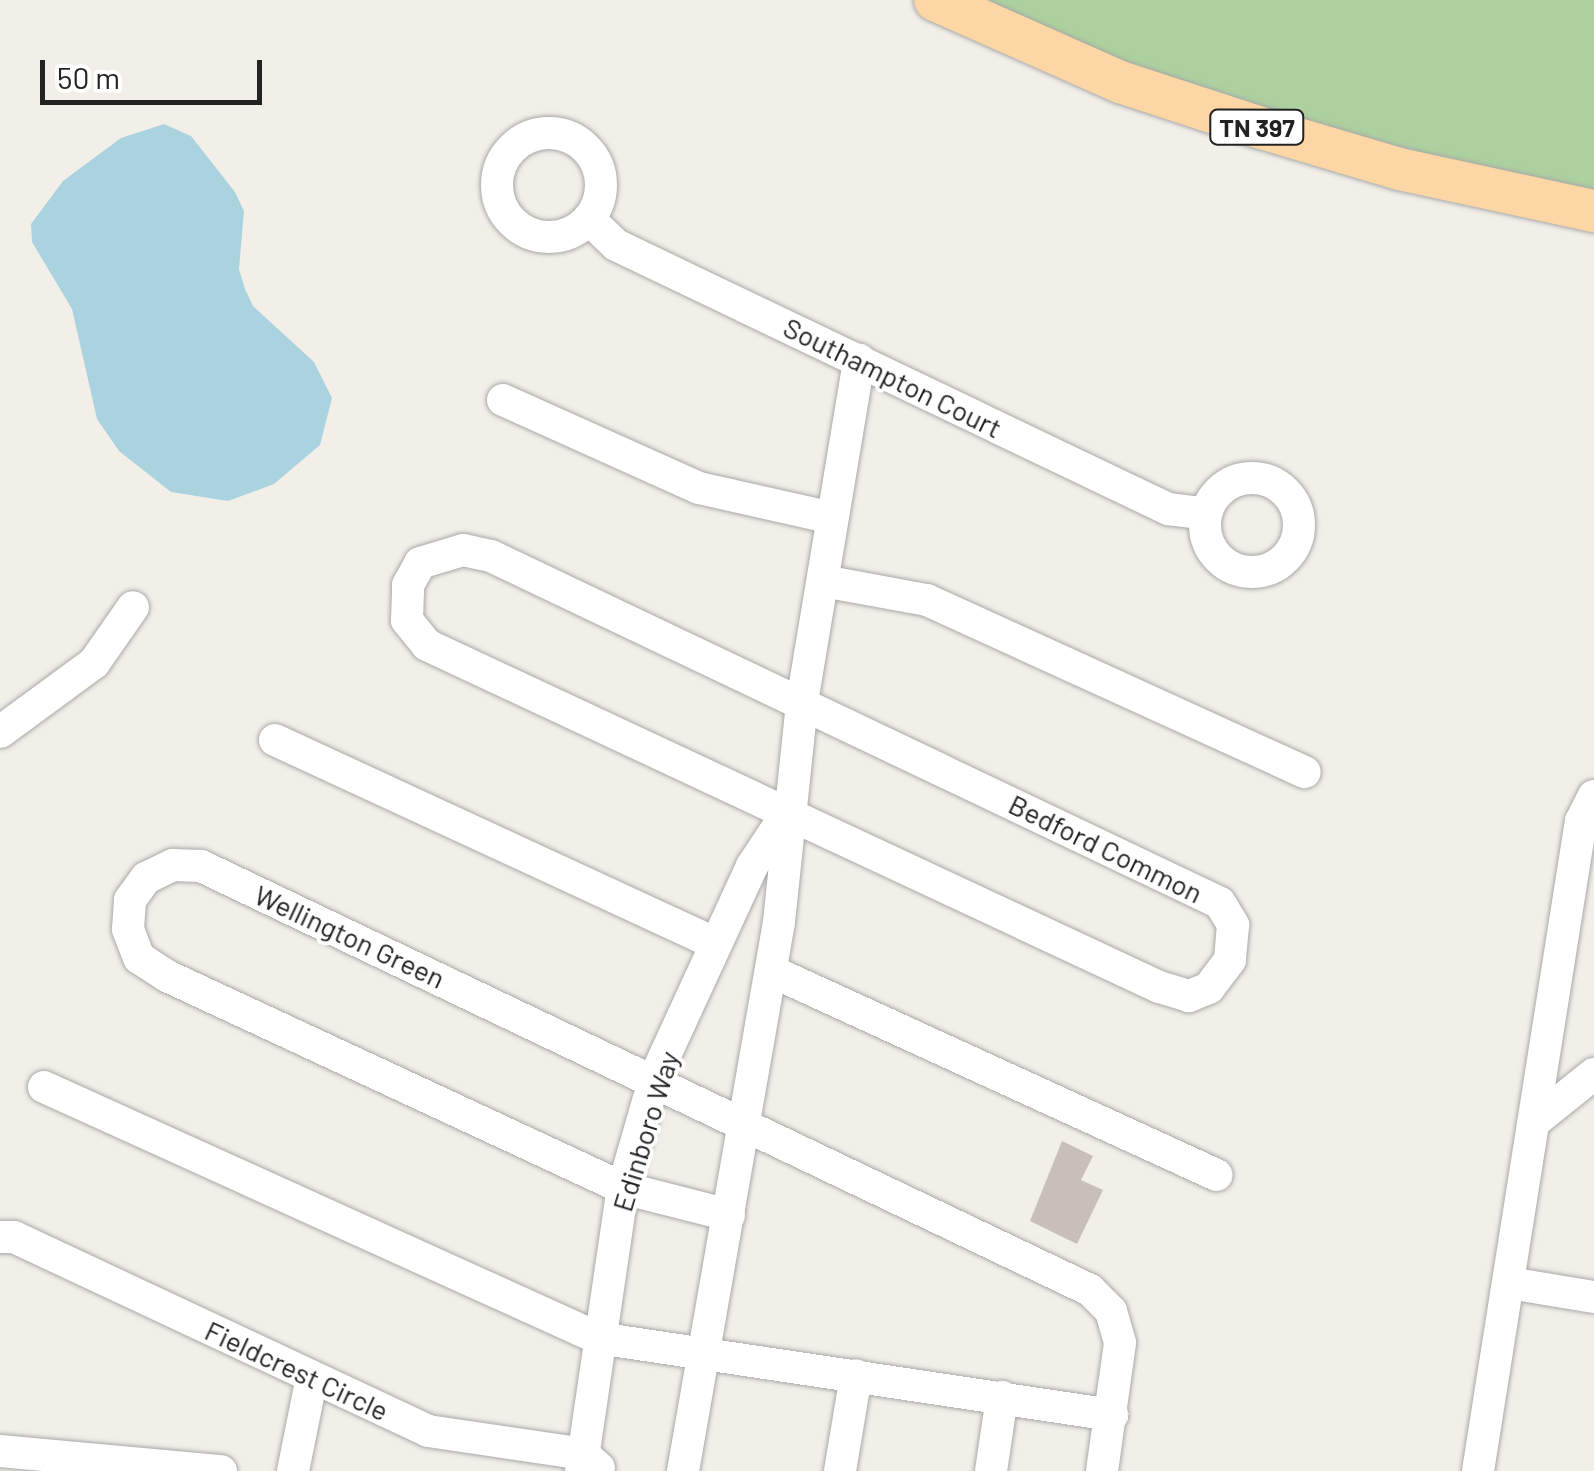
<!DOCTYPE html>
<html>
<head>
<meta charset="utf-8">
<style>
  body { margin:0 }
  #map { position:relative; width:1594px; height:1471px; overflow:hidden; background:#f2efe9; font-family:Barlow,sans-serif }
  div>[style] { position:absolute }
  .forest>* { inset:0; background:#add19e }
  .water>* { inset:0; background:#aad3df }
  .building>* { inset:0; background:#c7bfb8 }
  .roads { filter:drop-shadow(0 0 2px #a9a9a9) drop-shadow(0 0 2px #a9a9a9) }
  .minor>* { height:32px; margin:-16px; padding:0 16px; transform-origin:16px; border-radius:16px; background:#fff }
  .minor>.ring { margin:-16px; padding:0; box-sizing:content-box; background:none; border:32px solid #fff; border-radius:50% }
  .major>* { height:42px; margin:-21px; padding:0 21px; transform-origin:21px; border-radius:21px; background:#fcd6a4 }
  span { translate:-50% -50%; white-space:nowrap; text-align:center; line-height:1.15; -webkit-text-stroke:8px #fff; paint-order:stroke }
  .shield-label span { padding:2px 8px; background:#fff; border:2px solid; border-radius:8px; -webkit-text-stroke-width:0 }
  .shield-label { font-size:25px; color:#222; font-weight:700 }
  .street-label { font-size:28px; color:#222 }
  .scale { position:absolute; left:40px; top:60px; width:222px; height:45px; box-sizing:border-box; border:5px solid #222; border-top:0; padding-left:12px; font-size:30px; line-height:35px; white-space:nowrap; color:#222; -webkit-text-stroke:8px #fff; paint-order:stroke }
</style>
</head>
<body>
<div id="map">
  <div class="forest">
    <div style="clip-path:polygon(935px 0,1594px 0,1594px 211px,1542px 201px)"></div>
  </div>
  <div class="water">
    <div style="clip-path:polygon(164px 124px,191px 136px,235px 192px,244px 211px,239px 269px,245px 289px,253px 306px,314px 362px,332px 398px,320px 445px,274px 484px,228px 501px,171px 492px,119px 451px,97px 419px,72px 309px,32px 242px,31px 224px,63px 181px,121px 138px)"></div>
  </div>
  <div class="building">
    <div style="clip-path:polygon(1062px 1141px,1093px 1156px,1081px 1180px,1103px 1190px,1077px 1244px,1030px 1221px)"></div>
  </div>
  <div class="roads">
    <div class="minor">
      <div class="ring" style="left:497px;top:133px;width:72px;height:72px"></div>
      <div style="left:589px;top:219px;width:37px;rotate:44deg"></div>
      <div style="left:616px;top:245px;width:612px;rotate:25.56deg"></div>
      <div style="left:1168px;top:509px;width:38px;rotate:7deg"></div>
      <div style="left:503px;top:400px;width:215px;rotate:24.2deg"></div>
      <div style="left:699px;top:488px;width:133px;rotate:12.6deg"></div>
      <div class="ring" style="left:1205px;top:478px;width:62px;height:62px"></div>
      <div style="left:463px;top:550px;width:29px;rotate:12deg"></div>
      <div style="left:491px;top:556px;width:807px;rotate:25.45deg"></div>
      <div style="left:1220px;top:903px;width:26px;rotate:59deg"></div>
      <div style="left:1233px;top:925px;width:35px;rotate:95deg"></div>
      <div style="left:1230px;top:960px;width:35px;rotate:127deg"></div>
      <div style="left:1209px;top:988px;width:22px;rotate:158deg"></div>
      <div style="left:1189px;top:996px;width:31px;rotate:-163deg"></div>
      <div style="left:1159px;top:987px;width:808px;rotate:-154.96deg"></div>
      <div style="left:427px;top:645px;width:32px;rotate:-129deg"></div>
      <div style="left:407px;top:620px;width:35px;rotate:-88deg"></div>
      <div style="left:408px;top:585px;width:25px;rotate:-61deg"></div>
      <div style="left:420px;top:563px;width:45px;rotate:-16.8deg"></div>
      <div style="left:823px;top:581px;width:106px;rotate:10.4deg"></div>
      <div style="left:927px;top:600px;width:415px;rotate:24.5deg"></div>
      <div style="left:0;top:732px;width:117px;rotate:-36.3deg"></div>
      <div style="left:94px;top:663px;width:68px;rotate:-55.1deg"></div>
      <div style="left:275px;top:740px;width:486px;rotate:24.8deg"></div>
      <div style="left:771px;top:971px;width:490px;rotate:24.6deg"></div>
      <div style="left:44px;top:1087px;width:608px;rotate:24.37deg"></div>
      <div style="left:598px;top:1338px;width:520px;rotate:8.52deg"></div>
      <div style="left:1534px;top:1122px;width:77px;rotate:-38.7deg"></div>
      <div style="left:729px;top:1215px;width:109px;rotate:-165.7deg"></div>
      <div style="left:623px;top:1188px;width:503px;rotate:-155.07deg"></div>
      <div style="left:167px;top:976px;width:33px;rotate:-147deg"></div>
      <div style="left:139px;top:958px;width:31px;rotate:-111deg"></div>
      <div style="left:128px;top:929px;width:29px;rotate:-86deg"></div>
      <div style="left:130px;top:900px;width:27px;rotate:-54deg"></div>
      <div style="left:146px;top:878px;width:30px;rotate:-26deg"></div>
      <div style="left:173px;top:865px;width:28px;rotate:2deg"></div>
      <div style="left:201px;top:866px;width:985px;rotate:25.5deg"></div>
      <div style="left:1090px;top:1290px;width:30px;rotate:45deg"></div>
      <div style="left:1111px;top:1311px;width:33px;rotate:74deg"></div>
      <div style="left:1120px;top:1343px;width:129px;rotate:98deg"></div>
      <div style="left:0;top:1237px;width:14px"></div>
      <div style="left:14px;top:1237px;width:457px;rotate:25.1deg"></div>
      <div style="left:428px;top:1431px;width:157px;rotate:8.4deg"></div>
      <div style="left:583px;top:1454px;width:21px;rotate:41deg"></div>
      <div style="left:1509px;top:1283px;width:86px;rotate:9.4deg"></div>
      <div style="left:0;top:1451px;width:222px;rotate:5.2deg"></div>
      <div style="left:293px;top:1471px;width:96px;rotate:-78.6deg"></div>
      <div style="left:581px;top:1471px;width:286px;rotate:-81.6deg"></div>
      <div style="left:623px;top:1188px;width:116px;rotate:-73.9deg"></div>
      <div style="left:655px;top:1077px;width:232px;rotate:-65.3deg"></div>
      <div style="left:752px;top:866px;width:56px;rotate:-56.6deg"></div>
      <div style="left:683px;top:1471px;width:557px;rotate:-80.08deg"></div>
      <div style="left:779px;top:922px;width:221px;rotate:-84deg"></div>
      <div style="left:802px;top:702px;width:347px;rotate:-80.5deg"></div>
      <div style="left:840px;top:1471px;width:97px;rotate:-80.5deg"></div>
      <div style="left:991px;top:1471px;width:75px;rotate:-81.5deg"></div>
      <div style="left:1478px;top:1471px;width:658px;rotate:-81deg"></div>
      <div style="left:1581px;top:821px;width:28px;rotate:-63deg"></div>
    </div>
    <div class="major">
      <div style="left:935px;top:0;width:202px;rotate:23.9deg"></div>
      <div style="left:1120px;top:82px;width:145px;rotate:18.1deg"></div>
      <div style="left:1258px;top:127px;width:147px;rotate:16.6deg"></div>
      <div style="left:1399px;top:169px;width:199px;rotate:12.2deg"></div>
    </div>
  </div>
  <div class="shield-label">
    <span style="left:1257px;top:127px">TN 397</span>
  </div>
  <div class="street-label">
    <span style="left:893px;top:377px;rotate:26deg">Southampton Court</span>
    <span style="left:1106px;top:848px;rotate:26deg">Bedford Common</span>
    <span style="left:350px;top:936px;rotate:25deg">Wellington Green</span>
    <span style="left:645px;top:1131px;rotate:-73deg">Edinboro Way</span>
    <span style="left:297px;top:1370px;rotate:25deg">Fieldcrest Circle</span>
  </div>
  <div class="scale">50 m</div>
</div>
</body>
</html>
